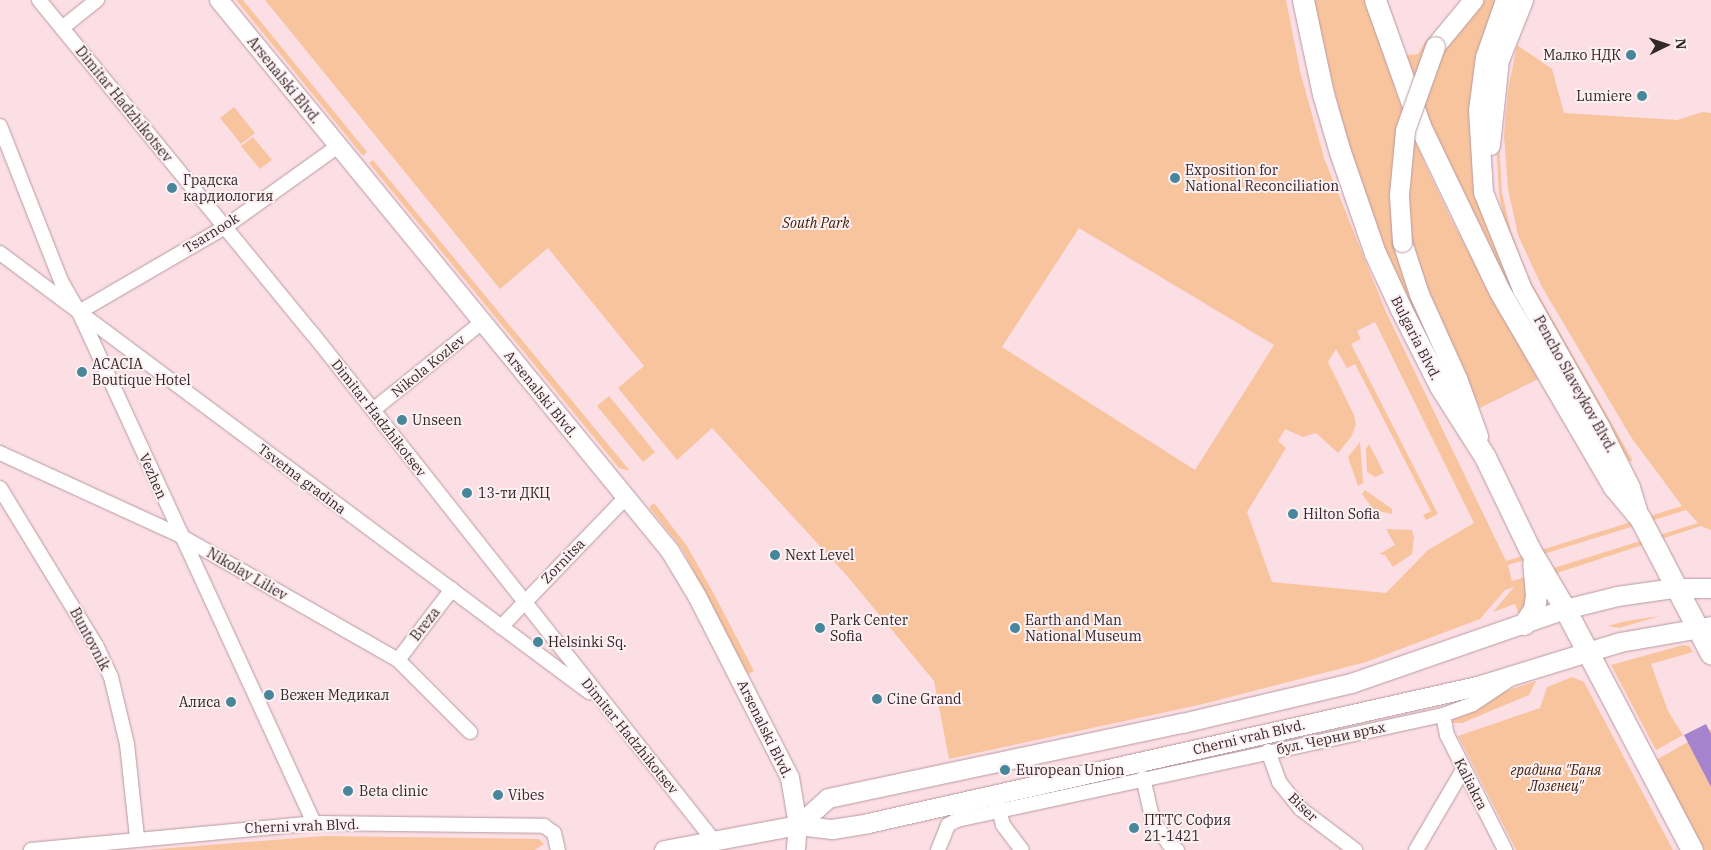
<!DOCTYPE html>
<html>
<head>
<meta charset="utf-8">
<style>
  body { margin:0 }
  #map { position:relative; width:1711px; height:850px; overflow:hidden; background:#fcdee5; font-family:"IBM Plex Serif",serif }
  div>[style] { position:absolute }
  .green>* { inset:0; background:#f8c49e }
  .water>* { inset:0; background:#a583cd }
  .roads { filter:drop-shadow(0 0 1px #b79aa1) drop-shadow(0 0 1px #b79aa1) }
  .minor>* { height:14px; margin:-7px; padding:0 7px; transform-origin:7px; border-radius:7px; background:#fff }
  .tertiary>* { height:18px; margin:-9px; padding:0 9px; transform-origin:9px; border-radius:9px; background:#fff }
  .secondary>* { height:19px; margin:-9.5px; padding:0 9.5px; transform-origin:9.5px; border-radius:9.5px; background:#fff }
  .primary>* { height:21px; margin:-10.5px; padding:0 10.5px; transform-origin:10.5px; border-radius:10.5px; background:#fff }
  .bridges { filter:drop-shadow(0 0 1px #b79aa1) drop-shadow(0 0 1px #b79aa1) }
  .secondary-bridge>* { height:19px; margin:-9.5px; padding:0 9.5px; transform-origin:9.5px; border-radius:9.5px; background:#fff }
  .dots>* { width:14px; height:14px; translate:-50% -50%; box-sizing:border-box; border:2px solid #fdf0f3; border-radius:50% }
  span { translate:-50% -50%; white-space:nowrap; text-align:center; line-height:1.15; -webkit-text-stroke:4px #fdf0f3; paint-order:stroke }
  .poi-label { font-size:14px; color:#32272a }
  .right { translate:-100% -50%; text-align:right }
  .left { translate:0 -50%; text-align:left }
  .street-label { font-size:14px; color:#32272a }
  .park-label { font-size:14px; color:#3e2108; font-style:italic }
  .north { position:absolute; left:1641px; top:20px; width:50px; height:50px; -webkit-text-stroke:4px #fdf0f3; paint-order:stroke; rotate:86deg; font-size:14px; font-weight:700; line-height:20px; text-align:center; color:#32272a }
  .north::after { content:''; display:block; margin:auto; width:18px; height:22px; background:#32272a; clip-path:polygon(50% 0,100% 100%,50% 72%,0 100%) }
</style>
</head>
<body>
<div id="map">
  <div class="green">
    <div style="clip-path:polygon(236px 0,243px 0,367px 152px,363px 156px)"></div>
    <div style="clip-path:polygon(evenodd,265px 0,1286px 0,1300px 71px,1324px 158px,1386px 312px,1506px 561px,1682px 506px,1631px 437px,1542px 287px,1518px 235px,1508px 189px,1504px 135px,1508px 90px,1517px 45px,1552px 69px,1564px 113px,1677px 120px,1703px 112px,1711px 113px,1711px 530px,1701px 526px,1526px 583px,1529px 597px,1519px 614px,1515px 604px,1493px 612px,1514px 587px,1505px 590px,1480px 619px,1366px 662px,1203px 704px,949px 759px,934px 681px,848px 577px,712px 428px,677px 460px,618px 388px,644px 366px,548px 248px,500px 289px,265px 0,1079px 228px,1274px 345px,1195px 470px,1002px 347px,1079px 228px,265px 0,1375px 322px,1474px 523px,1428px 550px,1386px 593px,1272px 582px,1247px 512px,1286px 448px,1278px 441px,1285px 429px,1303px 437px,1316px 433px,1338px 453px,1351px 437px,1356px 425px,1354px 415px,1328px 362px,1336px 349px,1347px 368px,1355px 364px,1431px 511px,1423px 515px,1426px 520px,1438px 514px,1351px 344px,1361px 339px,1357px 331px,1375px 322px,265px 0,1686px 510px,1698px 523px,1512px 581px,1508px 565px,1686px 510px)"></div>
    <div style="clip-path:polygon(1313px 0,1367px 0,1399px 100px,1424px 162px,1453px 223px,1538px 379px,1480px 408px,1435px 312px,1412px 240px,1394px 244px,1411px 295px,1445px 365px,1444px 375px,1384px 247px,1345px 135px)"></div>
    <div style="clip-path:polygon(1480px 0,1497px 0,1472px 142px,1580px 409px,1486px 244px,1426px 118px,1401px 56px,1418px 54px,1425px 42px,1443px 49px)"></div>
    <div style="clip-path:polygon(234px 107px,255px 133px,241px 144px,220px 118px)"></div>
    <div style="clip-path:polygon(1495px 123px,1498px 124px,1502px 193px,1511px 231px,1527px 275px,1633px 461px,1629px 461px,1524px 276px,1507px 233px,1499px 194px)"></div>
    <div style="clip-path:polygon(253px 137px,272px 160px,260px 169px,241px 146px)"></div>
    <div style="clip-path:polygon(373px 160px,630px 471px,619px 468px,369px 163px)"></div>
    <div style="clip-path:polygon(609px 396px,655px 452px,643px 462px,597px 406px)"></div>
    <div style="clip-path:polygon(1360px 442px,1363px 483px,1358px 486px,1348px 457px)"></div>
    <div style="clip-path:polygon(1369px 444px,1384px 473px,1375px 477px,1367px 472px,1366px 449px)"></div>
    <div style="clip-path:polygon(1365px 490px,1392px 509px,1392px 514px,1374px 510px,1362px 494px)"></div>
    <div style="clip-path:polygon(654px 503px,687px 546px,715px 596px,754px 671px,748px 674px,682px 549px,649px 507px)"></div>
    <div style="clip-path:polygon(1386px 529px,1412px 530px,1414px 537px,1412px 554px,1393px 567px,1385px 555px,1379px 554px,1395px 545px)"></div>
    <div style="clip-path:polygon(1660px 616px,1619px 628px,1608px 626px,1626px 621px)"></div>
    <div style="clip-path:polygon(1683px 645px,1689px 646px,1693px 652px,1651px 664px,1668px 711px,1683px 735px,1656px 750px,1611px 665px)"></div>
    <div style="clip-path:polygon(1572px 677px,1584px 682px,1673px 850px,1516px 850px,1458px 736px,1540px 708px,1547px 687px)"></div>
    <div style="clip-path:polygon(1536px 681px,1529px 695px,1462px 723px,1452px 723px,1454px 718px,1503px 692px)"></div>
    <div style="clip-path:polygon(1711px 729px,1711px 850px,1704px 850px,1656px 760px)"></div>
    <div style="clip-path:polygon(324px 836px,539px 839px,544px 844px,535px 850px,146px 850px)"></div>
  </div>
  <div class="water">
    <div style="clip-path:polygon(1706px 724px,1711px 734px,1711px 787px,1684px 735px)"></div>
  </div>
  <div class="roads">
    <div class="minor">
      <div style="left:39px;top:0;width:431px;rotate:50.7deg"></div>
      <div style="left:312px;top:333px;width:648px;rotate:51.64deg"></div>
      <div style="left:62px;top:28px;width:45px;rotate:-38.7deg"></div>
      <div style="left:0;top:126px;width:167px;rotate:68.5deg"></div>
      <div style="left:61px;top:281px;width:36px;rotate:60deg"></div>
      <div style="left:79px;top:312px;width:562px;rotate:65.3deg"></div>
      <div style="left:0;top:253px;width:735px;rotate:36.7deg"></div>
      <div style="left:79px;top:312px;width:169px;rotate:-30.2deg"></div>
      <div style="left:225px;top:227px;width:139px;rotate:-35.6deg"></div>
      <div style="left:373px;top:410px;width:140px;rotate:-38.9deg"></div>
      <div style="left:0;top:453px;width:197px;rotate:24.6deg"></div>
      <div style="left:179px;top:535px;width:252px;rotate:29.7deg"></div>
      <div style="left:398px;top:660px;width:102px;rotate:45deg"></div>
      <div style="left:0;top:488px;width:184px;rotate:58.6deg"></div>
      <div style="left:96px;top:645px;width:35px;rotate:65deg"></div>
      <div style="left:111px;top:677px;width:69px;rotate:76.6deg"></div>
      <div style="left:127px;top:744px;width:95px;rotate:83.9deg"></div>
      <div style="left:501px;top:627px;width:180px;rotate:-46.1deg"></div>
      <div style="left:398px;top:660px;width:89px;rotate:-52.7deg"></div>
      <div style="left:1443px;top:715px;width:20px;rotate:79deg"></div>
      <div style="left:1447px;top:735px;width:129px;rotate:63.2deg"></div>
      <div style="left:1268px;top:751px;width:33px;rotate:70deg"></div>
      <div style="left:1279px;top:782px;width:35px;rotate:51deg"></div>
      <div style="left:1301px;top:809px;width:68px;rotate:37.2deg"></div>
      <div style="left:1143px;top:778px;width:44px;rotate:76.9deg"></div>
      <div style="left:1153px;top:821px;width:28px;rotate:55deg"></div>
      <div style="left:1169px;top:844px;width:10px;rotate:37deg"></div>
      <div style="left:999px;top:809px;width:16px;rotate:76deg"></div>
      <div style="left:1003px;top:825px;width:31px;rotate:53deg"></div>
      <div style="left:31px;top:850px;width:284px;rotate:-5.4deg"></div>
      <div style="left:314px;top:823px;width:230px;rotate:0.7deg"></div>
      <div style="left:544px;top:826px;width:12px;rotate:35deg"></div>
      <div style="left:554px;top:833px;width:17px;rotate:77deg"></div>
      <div style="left:938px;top:850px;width:27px;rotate:-68deg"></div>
      <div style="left:948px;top:825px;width:10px;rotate:-29deg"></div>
      <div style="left:957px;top:820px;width:497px;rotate:-12.2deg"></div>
      <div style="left:1443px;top:715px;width:32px;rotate:-20deg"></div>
      <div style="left:1473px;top:704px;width:47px;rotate:-33.7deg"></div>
      <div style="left:1416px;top:850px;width:93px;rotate:-59.6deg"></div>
    </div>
    <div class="tertiary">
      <div style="left:219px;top:0;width:712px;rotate:50.7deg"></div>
      <div style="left:670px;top:551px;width:52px;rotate:59deg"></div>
      <div style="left:697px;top:596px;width:204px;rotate:62.9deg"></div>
      <div style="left:790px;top:778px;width:48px;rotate:80.3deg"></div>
      <div style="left:798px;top:825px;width:25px;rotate:95deg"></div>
    </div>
    <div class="secondary">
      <div style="left:1505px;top:0;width:60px;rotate:109.3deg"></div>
      <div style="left:1485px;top:57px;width:53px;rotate:97.5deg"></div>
      <div style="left:1478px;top:110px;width:82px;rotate:86.5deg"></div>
      <div style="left:1483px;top:192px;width:105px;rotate:68.1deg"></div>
      <div style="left:1522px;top:289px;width:159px;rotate:60.5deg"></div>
      <div style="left:1600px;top:427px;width:67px;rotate:63.4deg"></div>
      <div style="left:1630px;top:487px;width:31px;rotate:73deg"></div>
      <div style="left:1435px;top:46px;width:60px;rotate:-50.4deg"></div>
      <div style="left:1490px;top:145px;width:85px;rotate:-84deg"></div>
      <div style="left:1499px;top:60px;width:65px;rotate:-68.2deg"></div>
      <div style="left:1402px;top:242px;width:55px;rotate:71.9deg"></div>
      <div style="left:1419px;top:294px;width:92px;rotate:65.7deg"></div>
      <div style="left:1457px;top:378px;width:62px;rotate:70.1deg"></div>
      <div style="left:798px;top:825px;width:40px;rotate:-42deg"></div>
      <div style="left:828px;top:798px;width:362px;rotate:-12deg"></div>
      <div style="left:1182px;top:723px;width:174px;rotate:-13.3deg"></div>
      <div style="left:1351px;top:683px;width:226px;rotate:-19.1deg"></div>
      <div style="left:1565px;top:609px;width:54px;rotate:-14deg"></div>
      <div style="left:1617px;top:596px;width:58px;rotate:-8deg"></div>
      <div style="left:1674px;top:588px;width:37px"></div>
      <div style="left:664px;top:850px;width:136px;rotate:-10.6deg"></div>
      <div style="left:798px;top:825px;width:34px;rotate:7deg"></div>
      <div style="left:832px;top:829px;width:36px;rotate:-9deg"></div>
      <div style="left:868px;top:823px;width:624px;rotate:-12.68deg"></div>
      <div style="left:1477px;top:686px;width:150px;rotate:-17.1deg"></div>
      <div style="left:1620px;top:642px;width:92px;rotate:-10deg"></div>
    </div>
    <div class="primary">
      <div style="left:1303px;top:0;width:96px;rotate:78deg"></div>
      <div style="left:1323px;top:94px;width:60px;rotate:73.7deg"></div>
      <div style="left:1340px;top:152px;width:107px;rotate:70.9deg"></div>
      <div style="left:1375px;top:253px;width:62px;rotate:65.1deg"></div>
      <div style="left:1401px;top:309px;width:86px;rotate:63.1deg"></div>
      <div style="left:1440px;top:386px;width:84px;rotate:57.6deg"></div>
      <div style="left:1485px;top:457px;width:101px;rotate:64.2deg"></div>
      <div style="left:1529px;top:548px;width:71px;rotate:59.5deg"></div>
      <div style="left:1565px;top:609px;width:272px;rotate:62.2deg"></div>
      <div style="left:1375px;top:0;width:134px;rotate:70.3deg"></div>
      <div style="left:1420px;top:126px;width:184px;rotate:64.3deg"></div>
      <div style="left:1500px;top:292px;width:226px;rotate:59.7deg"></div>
      <div style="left:1614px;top:487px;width:40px;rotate:50deg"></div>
      <div style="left:1640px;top:518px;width:153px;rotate:62.4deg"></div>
      <div style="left:1524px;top:624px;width:18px;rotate:-56deg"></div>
      <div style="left:1534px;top:609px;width:14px;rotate:-82deg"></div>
      <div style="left:1536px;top:595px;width:32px;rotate:-95deg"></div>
    </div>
  </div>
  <div class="bridges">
    <div class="secondary-bridge">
      <div style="left:1402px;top:242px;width:47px;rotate:-93.7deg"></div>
      <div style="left:1399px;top:195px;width:65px;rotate:-84.7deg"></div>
      <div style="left:1405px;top:130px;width:89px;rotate:-70.3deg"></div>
    </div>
  </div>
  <div class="dots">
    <div style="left:1631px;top:55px;background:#47879b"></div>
    <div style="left:1642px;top:96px;background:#47879b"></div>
    <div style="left:1175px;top:178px;background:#47879b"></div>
    <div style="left:172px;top:188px;background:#47879b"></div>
    <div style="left:82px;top:372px;background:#47879b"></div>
    <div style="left:402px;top:420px;background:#47879b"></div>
    <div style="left:467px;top:493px;background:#47879b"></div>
    <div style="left:1293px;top:514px;background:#47879b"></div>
    <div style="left:775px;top:555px;background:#47879b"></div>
    <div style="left:820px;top:628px;background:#47879b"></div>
    <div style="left:1015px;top:628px;background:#47879b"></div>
    <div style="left:538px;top:642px;background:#47879b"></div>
    <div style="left:269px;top:695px;background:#47879b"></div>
    <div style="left:877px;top:699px;background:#47879b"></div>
    <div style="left:231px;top:702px;background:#47879b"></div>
    <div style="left:1005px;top:770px;background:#47879b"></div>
    <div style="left:348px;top:791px;background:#47879b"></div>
    <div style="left:498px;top:795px;background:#47879b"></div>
    <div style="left:1134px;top:828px;background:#47879b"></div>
  </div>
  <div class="poi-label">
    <span class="right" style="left:1621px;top:55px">Малко НДК</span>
    <span class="right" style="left:1632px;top:96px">Lumiere</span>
    <span class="left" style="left:1185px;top:178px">Exposition for<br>National Reconciliation</span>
    <span class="left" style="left:183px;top:188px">Градска<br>кардиология</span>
    <span class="left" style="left:92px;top:372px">ACACIA<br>Boutique Hotel</span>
    <span class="left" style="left:412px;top:420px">Unseen</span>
    <span class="left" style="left:478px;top:493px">13-ти ДКЦ</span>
    <span class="left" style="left:1303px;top:514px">Hilton Sofia</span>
    <span class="left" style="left:785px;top:555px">Next Level</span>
    <span class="left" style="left:830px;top:628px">Park Center<br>Sofia</span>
    <span class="left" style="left:1025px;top:628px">Earth and Man<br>National Museum</span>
    <span class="left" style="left:548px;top:642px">Helsinki Sq.</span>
    <span class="left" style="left:280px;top:695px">Вежен Медикал</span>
    <span class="left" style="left:887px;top:699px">Cine Grand</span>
    <span class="right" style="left:221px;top:702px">Алиса</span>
    <span class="left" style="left:1016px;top:770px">European Union</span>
    <span class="left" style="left:359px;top:791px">Beta clinic</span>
    <span class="left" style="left:508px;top:795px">Vibes</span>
    <span class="left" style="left:1144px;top:828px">ПТТС София<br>21-1421</span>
  </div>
  <div class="street-label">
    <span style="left:284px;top:80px;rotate:51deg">Arsenalski Blvd.</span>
    <span style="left:124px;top:104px;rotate:51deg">Dimitar Hadzhikotsev</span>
    <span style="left:211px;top:233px;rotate:-32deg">Tsarnook</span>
    <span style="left:1416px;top:338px;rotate:63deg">Bulgaria Blvd.</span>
    <span style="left:428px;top:366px;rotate:-39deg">Nikola Kozlev</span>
    <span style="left:1575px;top:384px;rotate:61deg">Pencho Slaveykov Blvd.</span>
    <span style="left:541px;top:394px;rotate:51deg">Arsenalski Blvd.</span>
    <span style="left:379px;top:418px;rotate:52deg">Dimitar Hadzhikotsev</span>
    <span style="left:153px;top:476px;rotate:66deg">Vezhen</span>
    <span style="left:302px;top:479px;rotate:37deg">Tsvetna gradina</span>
    <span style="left:563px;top:561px;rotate:-46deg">Zornitsa</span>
    <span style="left:247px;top:574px;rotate:30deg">Nikolay Liliev</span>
    <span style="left:425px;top:624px;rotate:-52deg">Breza</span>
    <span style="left:90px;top:639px;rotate:62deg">Buntovnik</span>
    <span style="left:765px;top:729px;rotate:64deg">Arsenalski Blvd.</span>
    <span style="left:630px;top:736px;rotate:51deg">Dimitar Hadzhikotsev</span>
    <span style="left:1249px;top:737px;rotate:-13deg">Cherni vrah Blvd.</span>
    <span style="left:1331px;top:738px;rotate:-12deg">бул. Черни връх</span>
    <span style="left:1471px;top:784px;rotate:63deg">Kaliakra</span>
    <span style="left:1303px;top:807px;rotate:44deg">Biser</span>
    <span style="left:302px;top:826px;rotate:-2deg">Cherni vrah Blvd.</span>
  </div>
  <div class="park-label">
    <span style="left:816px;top:223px">South Park</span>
    <span style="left:1556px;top:778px">градина "Баня<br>Лозенец"</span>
  </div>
  <div class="north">N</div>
</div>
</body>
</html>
